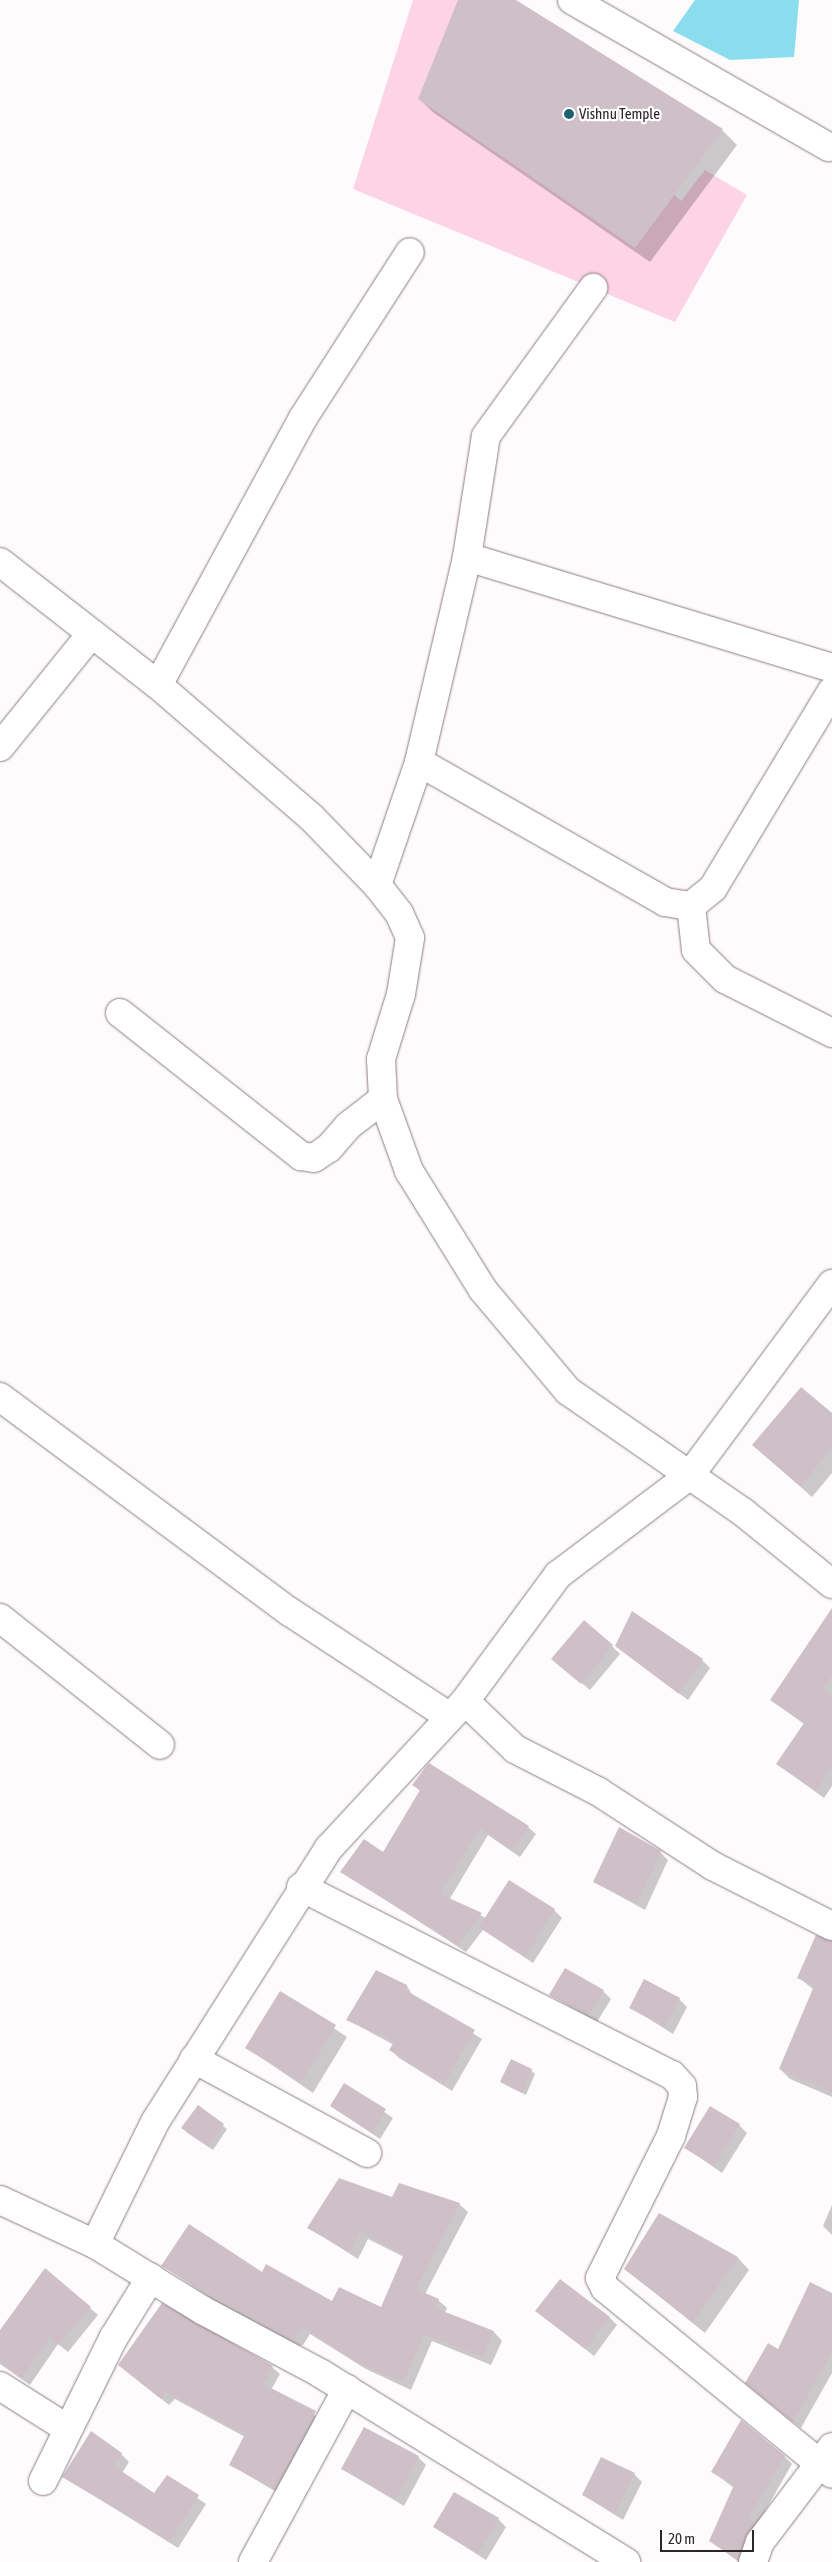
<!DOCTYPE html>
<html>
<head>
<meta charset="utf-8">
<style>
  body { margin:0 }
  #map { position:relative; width:832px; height:2562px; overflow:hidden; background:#fefbfc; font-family:"Asap Condensed",sans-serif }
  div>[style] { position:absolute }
  .green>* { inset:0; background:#fdd3e6 }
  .water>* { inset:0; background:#8added }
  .shadow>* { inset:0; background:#0003 }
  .building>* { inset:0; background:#cfbfc6 }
  .roads { filter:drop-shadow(0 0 1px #8b7d83) drop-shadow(0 0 1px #8b7d83) }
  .minor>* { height:28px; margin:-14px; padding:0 14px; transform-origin:14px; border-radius:14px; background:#fff }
  .dots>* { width:14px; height:14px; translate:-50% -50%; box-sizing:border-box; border:2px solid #fff; border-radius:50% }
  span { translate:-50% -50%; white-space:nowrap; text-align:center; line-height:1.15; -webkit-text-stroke:4.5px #fff; paint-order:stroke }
  .poi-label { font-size:15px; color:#2b2528 }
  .left { translate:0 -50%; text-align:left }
  .scale { position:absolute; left:660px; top:2530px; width:94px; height:22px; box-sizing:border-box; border:2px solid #2b2528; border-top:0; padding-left:6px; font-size:15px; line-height:18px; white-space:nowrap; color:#2b2528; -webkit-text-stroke:4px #fff; paint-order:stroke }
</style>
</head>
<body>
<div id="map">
  <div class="green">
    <div style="clip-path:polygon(413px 0,475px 0,681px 201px,705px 170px,747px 195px,675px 322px,353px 189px)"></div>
  </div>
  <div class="water">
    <div style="clip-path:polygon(695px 0,799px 0,794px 57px,730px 60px,673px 31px)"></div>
  </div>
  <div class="shadow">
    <div style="clip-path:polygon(460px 0,514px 0,722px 130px,737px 145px,650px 262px,434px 113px,419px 99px)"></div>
    <div style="clip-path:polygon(832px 1415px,832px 1473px,812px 1497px,753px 1445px)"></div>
    <div style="clip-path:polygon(832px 1641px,832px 1786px,824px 1798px,777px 1764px,804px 1724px,771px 1700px)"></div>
    <div style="clip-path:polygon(612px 1646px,620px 1654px,590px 1690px,561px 1666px)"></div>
    <div style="clip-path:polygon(625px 1653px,702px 1660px,710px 1668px,688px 1700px)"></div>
    <div style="clip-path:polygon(414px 1785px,528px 1827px,536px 1834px,520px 1857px,488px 1835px,449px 1900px,486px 1918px,510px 1881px,554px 1910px,562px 1918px,533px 1963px,483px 1930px,466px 1952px,341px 1871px,383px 1854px,421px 1792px)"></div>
    <div style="clip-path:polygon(660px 1852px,668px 1860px,645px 1910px,594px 1882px)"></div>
    <div style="clip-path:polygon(832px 1946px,832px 2097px,790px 2079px,780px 2069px,814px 1990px,798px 1977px)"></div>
    <div style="clip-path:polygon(377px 1972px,407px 1986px,413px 1996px,482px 2039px,452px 2091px,399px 2058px,391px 2050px,394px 2045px,348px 2020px)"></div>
    <div style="clip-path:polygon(603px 1991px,611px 1999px,597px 2022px,550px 1995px)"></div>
    <div style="clip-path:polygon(280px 1992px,347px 2037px,313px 2093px,247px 2048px)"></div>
    <div style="clip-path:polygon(679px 1999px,687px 2007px,673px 2034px,630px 2007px)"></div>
    <div style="clip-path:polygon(531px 2070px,535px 2074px,526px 2095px,501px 2082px)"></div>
    <div style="clip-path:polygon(344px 2084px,393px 2118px,380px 2139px,331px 2106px)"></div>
    <div style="clip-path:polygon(198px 2107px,227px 2129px,213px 2150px,186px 2132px)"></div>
    <div style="clip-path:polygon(739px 2125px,747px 2133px,722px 2173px,686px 2148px)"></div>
    <div style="clip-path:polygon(393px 2199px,459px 2204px,468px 2212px,425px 2294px,438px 2300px,447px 2308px,445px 2313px,494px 2332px,502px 2341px,491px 2365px,432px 2341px,411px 2390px,366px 2369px,310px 2334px,303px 2345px,297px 2346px,221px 2305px,163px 2266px,262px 2274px,333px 2303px,381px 2308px,404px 2257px,368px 2239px,358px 2259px,309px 2228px)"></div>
    <div style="clip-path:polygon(832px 2205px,832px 2235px,823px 2226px)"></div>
    <div style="clip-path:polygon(659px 2215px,738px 2258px,749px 2270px,705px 2333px,625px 2269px)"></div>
    <div style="clip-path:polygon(832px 2294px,832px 2373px,801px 2428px,755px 2391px,778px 2350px)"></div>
    <div style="clip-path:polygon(90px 2308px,98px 2315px,68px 2352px,58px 2344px,30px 2385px,0 2364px,0 2333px)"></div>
    <div style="clip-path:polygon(537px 2311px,609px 2317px,617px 2325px,594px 2356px)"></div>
    <div style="clip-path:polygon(119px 2365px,272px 2367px,280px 2374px,271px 2390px,323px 2420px,283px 2496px,231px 2465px,245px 2437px,175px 2399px,169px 2405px)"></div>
    <div style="clip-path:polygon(121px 2454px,129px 2462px,122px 2473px,154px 2495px,167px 2477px,206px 2504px,178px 2548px,64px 2477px)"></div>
    <div style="clip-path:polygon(784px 2456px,792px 2464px,757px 2525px,748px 2562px,739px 2562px,710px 2541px,734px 2488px,713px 2472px)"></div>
    <div style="clip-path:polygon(418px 2457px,426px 2465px,404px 2506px,342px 2469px)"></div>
    <div style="clip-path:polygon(634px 2474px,642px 2482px,623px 2520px,583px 2495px)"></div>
    <div style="clip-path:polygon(498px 2519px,506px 2527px,486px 2560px,434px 2527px)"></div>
  </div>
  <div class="building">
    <div style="clip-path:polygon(458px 0,516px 0,723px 129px,635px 248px,418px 99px)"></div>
    <div style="clip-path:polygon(801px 1387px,832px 1413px,832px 1448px,800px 1486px,752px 1445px)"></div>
    <div style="clip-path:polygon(832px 1608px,832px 1675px,822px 1690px,832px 1696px,832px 1767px,816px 1791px,776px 1764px,804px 1723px,770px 1700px)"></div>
    <div style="clip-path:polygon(632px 1611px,703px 1659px,679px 1694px,615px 1646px)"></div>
    <div style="clip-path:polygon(584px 1620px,613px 1645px,581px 1684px,551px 1659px)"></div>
    <div style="clip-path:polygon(429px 1763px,529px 1826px,512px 1850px,480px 1828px,440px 1894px,482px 1913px,458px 1945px,340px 1872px,364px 1839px,383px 1852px,420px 1790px,412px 1785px)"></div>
    <div style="clip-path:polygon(619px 1827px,661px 1851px,637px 1903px,593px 1882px)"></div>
    <div style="clip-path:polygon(509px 1880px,555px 1909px,525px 1957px,479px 1927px)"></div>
    <div style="clip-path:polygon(816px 1935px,832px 1941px,832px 2092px,779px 2069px,814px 1986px,797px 1978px)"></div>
    <div style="clip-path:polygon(565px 1968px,604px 1990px,589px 2015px,549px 1995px)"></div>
    <div style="clip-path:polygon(376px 1970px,407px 1985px,405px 1990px,475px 2030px,444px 2084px,389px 2050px,394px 2042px,346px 2020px)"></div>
    <div style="clip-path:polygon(644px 1979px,680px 1998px,665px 2027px,629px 2008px)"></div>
    <div style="clip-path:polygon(280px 1991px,336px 2025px,301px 2082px,245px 2048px)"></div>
    <div style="clip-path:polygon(511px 2059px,532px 2069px,522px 2093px,500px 2082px)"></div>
    <div style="clip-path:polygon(344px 2083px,386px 2109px,372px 2133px,330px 2106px)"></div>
    <div style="clip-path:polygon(198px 2105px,224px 2124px,209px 2147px,181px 2128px)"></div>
    <div style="clip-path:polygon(710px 2106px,740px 2124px,714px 2166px,684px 2148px)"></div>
    <div style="clip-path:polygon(339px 2178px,392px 2197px,399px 2183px,460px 2203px,416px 2289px,439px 2299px,435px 2308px,494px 2331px,483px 2357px,424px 2334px,403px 2382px,356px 2362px,302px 2327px,295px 2338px,288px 2338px,161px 2266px,189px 2224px,262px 2272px,266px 2264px,332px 2301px,339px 2287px,381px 2307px,404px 2254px,360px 2232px,350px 2252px,307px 2228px)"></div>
    <div style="clip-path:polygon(659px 2213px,738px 2257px,693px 2322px,624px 2269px)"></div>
    <div style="clip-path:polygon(45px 2268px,91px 2307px,59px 2345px,50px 2337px,22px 2378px,0 2363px,0 2330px)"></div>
    <div style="clip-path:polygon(560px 2279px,610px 2317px,585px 2349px,535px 2311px)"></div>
    <div style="clip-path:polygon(810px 2282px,832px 2293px,832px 2352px,793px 2422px,745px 2383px,768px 2343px,778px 2349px)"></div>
    <div style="clip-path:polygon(162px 2303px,273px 2366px,263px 2384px,316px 2411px,275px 2489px,229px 2465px,245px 2434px,166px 2392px,161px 2399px,118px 2365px)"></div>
    <div style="clip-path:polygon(741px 2420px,785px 2456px,748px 2519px,755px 2522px,738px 2560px,709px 2541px,734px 2485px,711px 2472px)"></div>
    <div style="clip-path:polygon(364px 2427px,419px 2456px,396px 2499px,341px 2469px)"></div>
    <div style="clip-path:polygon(91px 2431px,122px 2453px,114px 2466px,154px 2493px,167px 2475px,199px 2495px,170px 2541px,62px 2477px)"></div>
    <div style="clip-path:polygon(601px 2457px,635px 2473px,615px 2513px,582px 2495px)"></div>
    <div style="clip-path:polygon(454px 2492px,499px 2518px,478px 2554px,433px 2527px)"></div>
  </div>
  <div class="roads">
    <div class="minor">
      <div style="left:572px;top:0;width:296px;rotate:29.8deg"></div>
      <div style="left:467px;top:557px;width:382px;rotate:16.9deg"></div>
      <div style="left:0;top:562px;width:200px;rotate:37.9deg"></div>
      <div style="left:158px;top:685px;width:203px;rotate:40.8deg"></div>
      <div style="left:312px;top:818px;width:93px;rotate:45.9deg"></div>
      <div style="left:377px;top:885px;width:36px;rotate:52deg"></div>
      <div style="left:399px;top:913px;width:27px;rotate:66deg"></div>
      <div style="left:410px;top:938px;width:57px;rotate:99.1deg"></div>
      <div style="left:401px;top:994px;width:68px;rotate:107.1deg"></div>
      <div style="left:381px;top:1059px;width:40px;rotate:87.1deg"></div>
      <div style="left:383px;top:1099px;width:77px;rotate:70.1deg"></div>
      <div style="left:409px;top:1171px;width:140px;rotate:58.1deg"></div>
      <div style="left:483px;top:1290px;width:132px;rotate:49.9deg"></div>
      <div style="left:568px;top:1391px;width:214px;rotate:34.7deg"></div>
      <div style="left:744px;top:1513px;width:113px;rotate:38.9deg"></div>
      <div style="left:158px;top:685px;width:304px;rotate:-61.5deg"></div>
      <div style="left:303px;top:418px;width:197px;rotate:-57.2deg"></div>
      <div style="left:0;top:747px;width:146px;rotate:-51.1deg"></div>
      <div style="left:419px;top:762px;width:283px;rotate:29.6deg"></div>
      <div style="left:665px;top:902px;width:26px;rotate:9deg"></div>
      <div style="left:691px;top:906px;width:28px;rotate:-39deg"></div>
      <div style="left:713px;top:888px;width:230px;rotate:-58.9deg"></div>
      <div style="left:377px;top:885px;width:130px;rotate:-71.1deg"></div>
      <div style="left:419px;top:762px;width:211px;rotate:-76.8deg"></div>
      <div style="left:467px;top:557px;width:122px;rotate:-81.1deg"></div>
      <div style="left:486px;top:436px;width:183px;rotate:-54.1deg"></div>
      <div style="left:691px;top:906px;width:44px;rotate:83.5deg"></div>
      <div style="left:696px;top:950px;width:41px;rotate:45deg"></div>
      <div style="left:725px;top:979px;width:120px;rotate:26.8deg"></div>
      <div style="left:120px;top:1013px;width:231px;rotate:38.3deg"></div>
      <div style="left:301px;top:1156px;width:13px;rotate:9deg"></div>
      <div style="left:314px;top:1158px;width:18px;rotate:-34deg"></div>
      <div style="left:329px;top:1148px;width:29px;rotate:-49deg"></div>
      <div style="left:348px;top:1126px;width:44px;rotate:-37.6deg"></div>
      <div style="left:0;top:1397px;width:361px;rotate:36.6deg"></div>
      <div style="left:290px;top:1612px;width:191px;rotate:33.3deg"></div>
      <div style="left:0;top:1618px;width:204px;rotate:38.4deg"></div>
      <div style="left:465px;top:1701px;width:69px;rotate:43.8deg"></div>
      <div style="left:515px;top:1749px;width:94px;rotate:27.1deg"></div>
      <div style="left:599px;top:1792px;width:136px;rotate:33deg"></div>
      <div style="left:713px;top:1866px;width:133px;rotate:26.8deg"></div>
      <div style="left:301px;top:1887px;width:416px;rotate:26.9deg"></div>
      <div style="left:672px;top:2075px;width:15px;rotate:48deg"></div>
      <div style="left:682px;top:2086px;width:11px;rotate:85deg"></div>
      <div style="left:683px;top:2097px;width:41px;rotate:107.1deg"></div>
      <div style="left:671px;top:2136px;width:159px;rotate:116.6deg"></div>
      <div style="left:600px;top:2278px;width:11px;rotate:63deg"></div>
      <div style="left:605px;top:2288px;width:293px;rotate:39.3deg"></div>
      <div style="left:194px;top:2059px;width:197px;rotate:28.5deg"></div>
      <div style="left:0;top:2200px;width:105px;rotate:24.9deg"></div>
      <div style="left:95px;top:2244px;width:128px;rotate:31.6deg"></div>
      <div style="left:204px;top:2311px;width:132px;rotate:28.1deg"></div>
      <div style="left:320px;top:2373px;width:360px;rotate:31.7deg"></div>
      <div style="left:95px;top:2244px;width:136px;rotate:-63.8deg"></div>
      <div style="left:155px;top:2122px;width:325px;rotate:-57.6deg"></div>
      <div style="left:329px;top:1848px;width:200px;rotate:-47.2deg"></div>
      <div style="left:465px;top:1701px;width:157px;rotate:-53.6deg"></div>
      <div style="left:558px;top:1575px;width:166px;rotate:-37.1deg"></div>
      <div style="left:690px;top:1475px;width:238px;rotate:-53.4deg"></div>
      <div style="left:0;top:2386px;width:80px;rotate:32.3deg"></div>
      <div style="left:43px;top:2481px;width:161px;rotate:-63.8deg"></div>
      <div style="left:114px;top:2337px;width:70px;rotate:-58.3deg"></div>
      <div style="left:253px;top:2562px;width:197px;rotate:-61.5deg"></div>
      <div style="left:753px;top:2562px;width:21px;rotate:-71deg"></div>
      <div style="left:760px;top:2542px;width:119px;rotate:-52.8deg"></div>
    </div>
  </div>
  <div class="dots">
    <div style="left:569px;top:114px;background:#196370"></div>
  </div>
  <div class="poi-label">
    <span class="left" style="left:579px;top:114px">Vishnu Temple</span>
  </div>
  <div class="scale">20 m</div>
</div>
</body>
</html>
